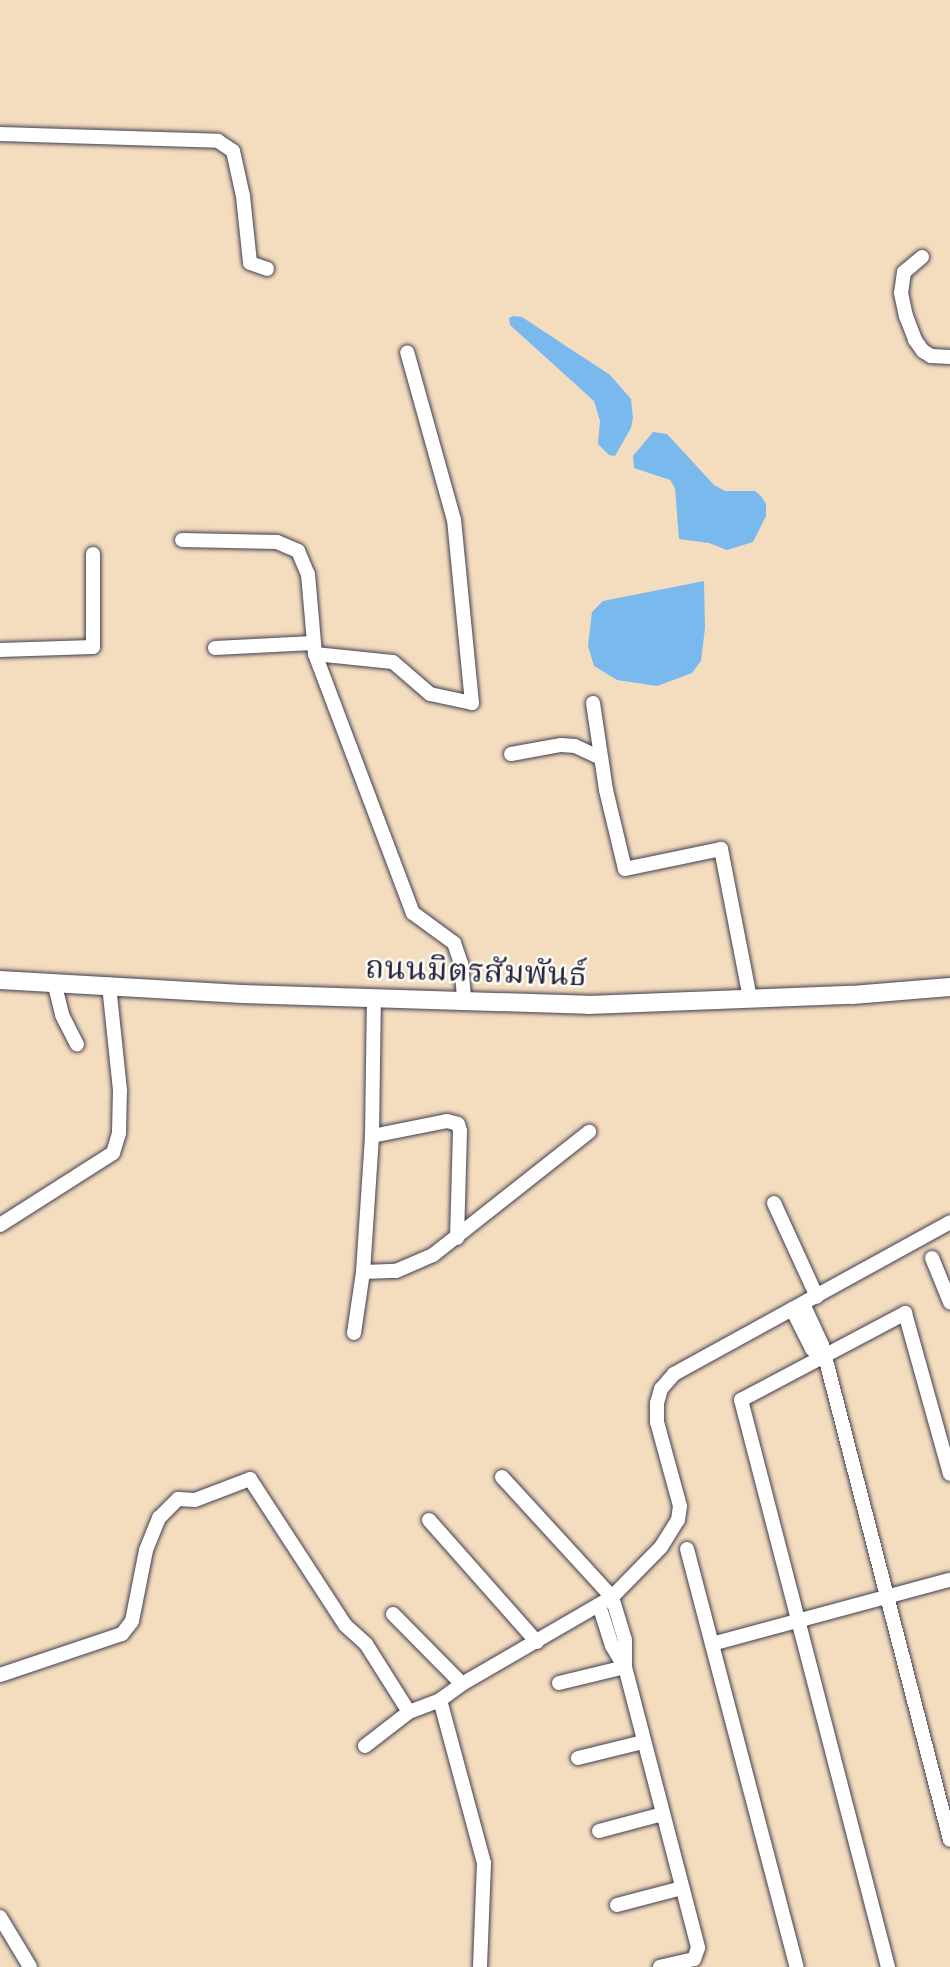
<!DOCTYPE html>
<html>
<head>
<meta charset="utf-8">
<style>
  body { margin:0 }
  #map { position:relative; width:950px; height:1967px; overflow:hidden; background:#f4ddbf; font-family:"EB Garamond","Noto Serif Thai",serif }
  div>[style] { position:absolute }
  .water>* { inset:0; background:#79b9ed }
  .roads { filter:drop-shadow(0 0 2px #423e4f) drop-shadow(0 0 2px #423e4f) }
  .minor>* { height:14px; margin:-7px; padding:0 7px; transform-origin:7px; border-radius:7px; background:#fff }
  .tertiary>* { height:18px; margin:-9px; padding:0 9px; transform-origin:9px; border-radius:9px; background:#fff }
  span { translate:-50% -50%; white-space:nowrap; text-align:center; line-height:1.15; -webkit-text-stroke:5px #fdfcf7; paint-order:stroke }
  .street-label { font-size:32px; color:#22223b }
</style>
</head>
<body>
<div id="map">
  <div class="water">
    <div style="clip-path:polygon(513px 316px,522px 317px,610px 375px,631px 399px,633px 418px,631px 428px,615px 456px,609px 455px,598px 444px,600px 421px,594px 401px,510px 325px,509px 318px)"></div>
    <div style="clip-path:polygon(653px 432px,667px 434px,714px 485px,725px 491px,755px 491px,761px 496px,766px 504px,766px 516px,753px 542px,727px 550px,709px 543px,679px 539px,675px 488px,670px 480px,634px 468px,633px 456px)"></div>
    <div style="clip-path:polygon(704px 581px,705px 628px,701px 661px,692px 673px,657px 686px,617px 680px,594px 666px,588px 646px,592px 612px,603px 601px)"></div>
  </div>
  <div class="roads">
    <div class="minor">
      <div style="left:0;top:134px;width:218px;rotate:1.8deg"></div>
      <div style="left:218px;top:141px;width:18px;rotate:34deg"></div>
      <div style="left:233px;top:151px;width:46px;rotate:77.5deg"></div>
      <div style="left:243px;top:196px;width:67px;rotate:84deg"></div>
      <div style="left:250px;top:263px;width:18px;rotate:19deg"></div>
      <div style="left:922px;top:257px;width:23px;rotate:140deg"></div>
      <div style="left:904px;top:272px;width:21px;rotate:98deg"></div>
      <div style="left:901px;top:293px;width:24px;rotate:78deg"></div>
      <div style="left:906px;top:316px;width:26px;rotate:69deg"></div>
      <div style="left:915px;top:340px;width:14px;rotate:54deg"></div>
      <div style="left:923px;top:351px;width:9px;rotate:32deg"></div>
      <div style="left:931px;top:356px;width:19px;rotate:3deg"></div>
      <div style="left:182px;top:540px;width:95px;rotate:1.2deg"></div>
      <div style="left:277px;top:542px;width:23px;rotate:23deg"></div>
      <div style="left:298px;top:551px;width:25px;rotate:67deg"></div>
      <div style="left:308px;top:574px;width:80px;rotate:85deg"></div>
      <div style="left:315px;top:654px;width:277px;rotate:69.3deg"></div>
      <div style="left:413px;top:913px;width:51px;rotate:36.2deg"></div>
      <div style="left:454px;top:943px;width:21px;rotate:71deg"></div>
      <div style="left:461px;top:963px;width:37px;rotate:85deg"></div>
      <div style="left:215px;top:648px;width:98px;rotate:-2.9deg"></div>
      <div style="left:0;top:650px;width:93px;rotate:-1.8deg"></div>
      <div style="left:93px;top:647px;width:93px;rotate:-90deg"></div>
      <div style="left:315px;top:654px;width:78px;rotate:5.9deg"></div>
      <div style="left:393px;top:662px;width:49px;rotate:40.9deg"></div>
      <div style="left:430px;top:694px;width:43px;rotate:12.1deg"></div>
      <div style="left:472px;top:703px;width:184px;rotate:-95.6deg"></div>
      <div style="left:454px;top:520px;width:174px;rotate:-105.6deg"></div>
      <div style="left:593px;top:703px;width:88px;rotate:81.5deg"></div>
      <div style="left:606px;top:790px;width:81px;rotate:76.5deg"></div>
      <div style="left:625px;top:869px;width:98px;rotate:-11.8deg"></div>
      <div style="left:721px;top:849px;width:152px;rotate:79deg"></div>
      <div style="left:511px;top:754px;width:51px;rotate:-10.2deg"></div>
      <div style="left:561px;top:745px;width:14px;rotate:4deg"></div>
      <div style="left:575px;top:746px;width:29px;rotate:25deg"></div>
      <div style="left:54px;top:982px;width:34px;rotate:76deg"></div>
      <div style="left:62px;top:1015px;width:33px;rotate:63deg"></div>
      <div style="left:372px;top:1136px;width:76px;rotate:-11.3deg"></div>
      <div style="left:447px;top:1121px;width:11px;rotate:15deg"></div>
      <div style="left:458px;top:1124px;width:7px;rotate:74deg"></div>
      <div style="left:460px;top:1131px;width:107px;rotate:91.6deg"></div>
      <div style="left:774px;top:1203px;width:103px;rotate:65.4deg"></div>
      <div style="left:0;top:1225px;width:134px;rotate:-32.5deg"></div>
      <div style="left:113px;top:1153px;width:21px;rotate:-73deg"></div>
      <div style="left:119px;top:1133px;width:43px;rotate:-88.7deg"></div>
      <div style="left:120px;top:1090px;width:106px;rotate:-96deg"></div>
      <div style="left:932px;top:1258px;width:48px;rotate:67.8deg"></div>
      <div style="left:363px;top:1272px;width:33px;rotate:-2deg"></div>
      <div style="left:396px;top:1271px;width:40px;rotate:-23.4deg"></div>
      <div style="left:433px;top:1255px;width:199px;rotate:-38.3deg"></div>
      <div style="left:803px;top:1304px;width:45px;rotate:65.1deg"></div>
      <div style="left:822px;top:1345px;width:511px;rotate:75.5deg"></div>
      <div style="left:792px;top:1309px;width:45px;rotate:63.4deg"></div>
      <div style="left:812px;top:1349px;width:13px;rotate:39deg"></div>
      <div style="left:354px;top:1333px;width:62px;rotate:-81.6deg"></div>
      <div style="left:363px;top:1272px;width:136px;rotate:-86.2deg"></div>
      <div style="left:372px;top:1136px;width:139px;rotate:-89.2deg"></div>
      <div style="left:502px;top:1477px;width:163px;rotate:47.5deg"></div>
      <div style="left:612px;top:1597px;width:45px;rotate:73.2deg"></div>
      <div style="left:625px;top:1640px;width:27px;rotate:90deg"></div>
      <div style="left:625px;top:1667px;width:290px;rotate:75.4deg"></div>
      <div style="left:698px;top:1948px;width:12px;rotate:110deg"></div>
      <div style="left:694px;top:1959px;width:35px;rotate:167deg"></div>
      <div style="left:429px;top:1520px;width:163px;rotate:48.5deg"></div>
      <div style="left:687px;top:1549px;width:432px;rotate:75.3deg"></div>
      <div style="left:599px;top:1605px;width:43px;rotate:72.4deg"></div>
      <div style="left:612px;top:1646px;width:23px;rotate:59deg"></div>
      <div style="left:393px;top:1614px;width:98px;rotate:45.4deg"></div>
      <div style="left:712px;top:1644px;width:246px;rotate:-15.1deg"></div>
      <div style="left:0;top:1675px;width:129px;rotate:-18.6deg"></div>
      <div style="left:122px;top:1634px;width:16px;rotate:-52deg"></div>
      <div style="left:132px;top:1621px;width:72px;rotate:-78.8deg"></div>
      <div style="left:146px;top:1550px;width:35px;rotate:-68deg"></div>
      <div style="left:159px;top:1518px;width:27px;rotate:-45deg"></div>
      <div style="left:178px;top:1499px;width:17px;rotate:3deg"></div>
      <div style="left:195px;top:1500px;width:59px;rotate:-20.9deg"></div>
      <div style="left:250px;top:1479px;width:174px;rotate:56.9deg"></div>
      <div style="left:345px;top:1625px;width:28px;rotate:42deg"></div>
      <div style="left:366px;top:1644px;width:80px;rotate:57.7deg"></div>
      <div style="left:559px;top:1683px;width:68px;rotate:-13.6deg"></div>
      <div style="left:440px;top:1700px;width:169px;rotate:74.9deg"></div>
      <div style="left:484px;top:1863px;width:104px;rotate:92.2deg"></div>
      <div style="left:365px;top:1746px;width:56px;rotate:-37.7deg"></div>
      <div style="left:409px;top:1712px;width:33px;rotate:-21deg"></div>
      <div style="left:440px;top:1700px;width:27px;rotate:-36deg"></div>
      <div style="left:462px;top:1684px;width:173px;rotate:-30.1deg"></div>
      <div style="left:612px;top:1597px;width:70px;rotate:-45.6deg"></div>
      <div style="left:661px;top:1547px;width:32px;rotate:-58deg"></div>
      <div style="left:678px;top:1520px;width:14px;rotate:-82deg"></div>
      <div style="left:680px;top:1506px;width:87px;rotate:-105.3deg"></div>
      <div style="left:657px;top:1422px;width:19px;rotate:-90deg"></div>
      <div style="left:657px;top:1403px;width:15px;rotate:-74deg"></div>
      <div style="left:661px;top:1389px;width:20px;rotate:-49deg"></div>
      <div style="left:674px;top:1374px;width:315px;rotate:-28.8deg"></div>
      <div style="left:578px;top:1758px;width:67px;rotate:-13.8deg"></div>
      <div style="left:599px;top:1831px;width:66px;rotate:-14.9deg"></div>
      <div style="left:617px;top:1905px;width:67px;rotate:-14.7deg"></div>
      <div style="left:0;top:1917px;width:58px;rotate:59deg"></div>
      <div style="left:888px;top:1967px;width:586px;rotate:-104.53deg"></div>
      <div style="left:741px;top:1400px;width:186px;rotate:-27.9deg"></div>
      <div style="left:905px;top:1313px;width:167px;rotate:74.4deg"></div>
    </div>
    <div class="tertiary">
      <div style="left:0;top:980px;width:242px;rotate:3.3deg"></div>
      <div style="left:242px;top:994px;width:346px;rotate:1.8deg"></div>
      <div style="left:588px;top:1005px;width:264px;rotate:-2.2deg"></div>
      <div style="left:852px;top:995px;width:98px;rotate:-4.7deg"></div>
    </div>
  </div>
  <div class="street-label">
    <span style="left:476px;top:971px;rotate:2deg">ถนนมิตรสัมพันธ์</span>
  </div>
</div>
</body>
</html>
